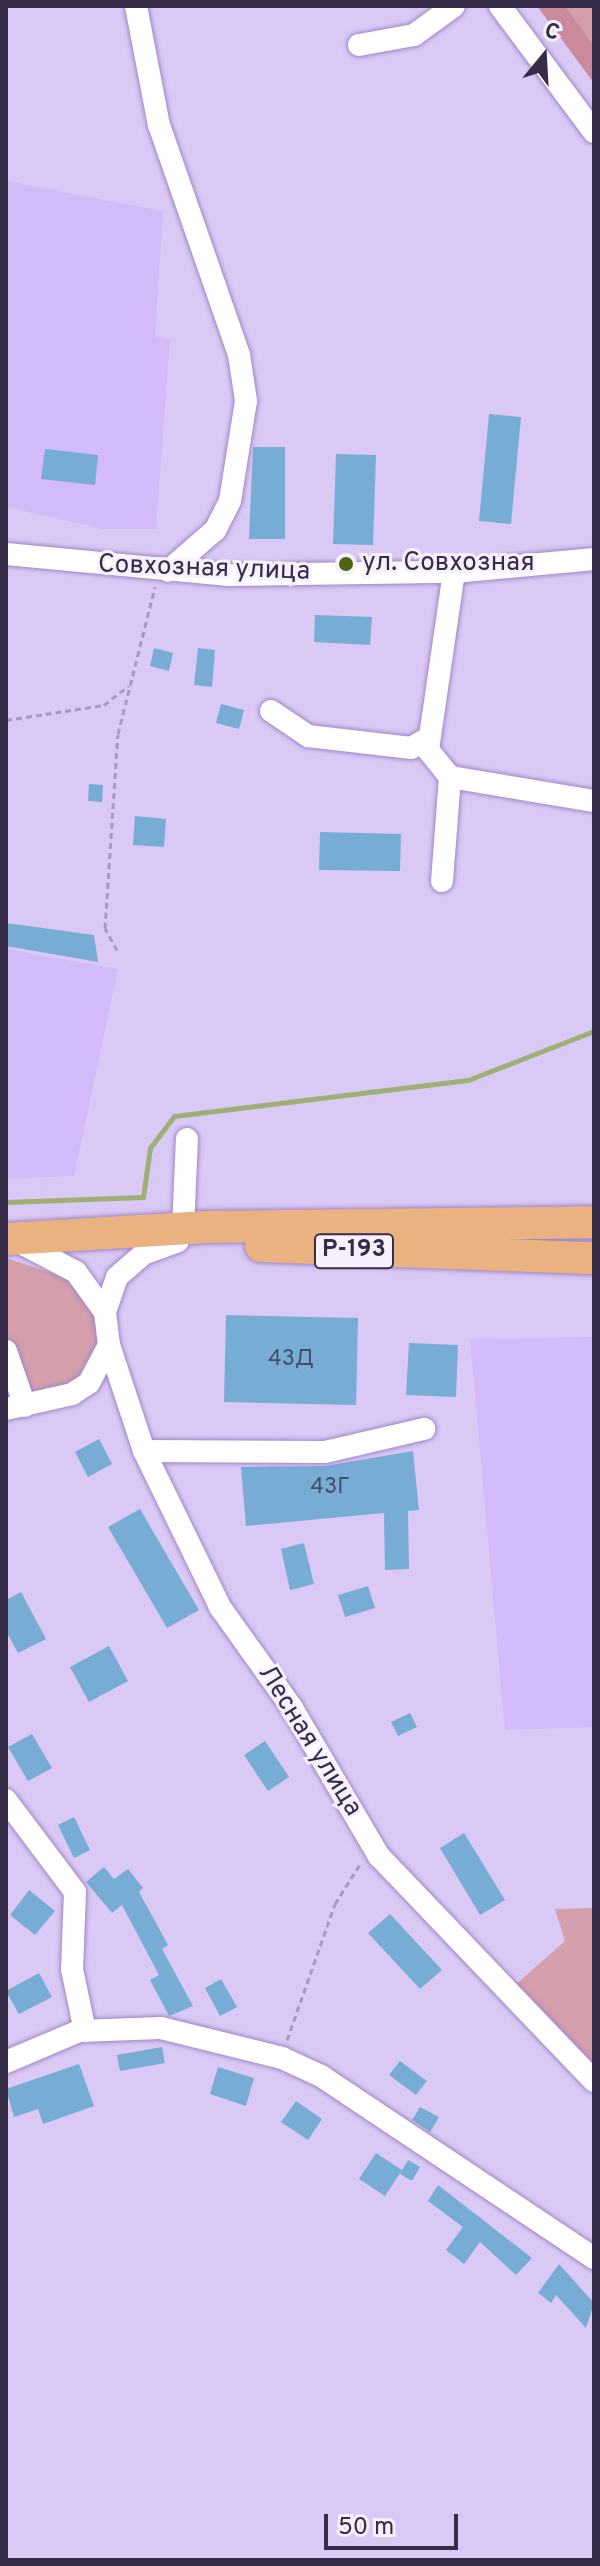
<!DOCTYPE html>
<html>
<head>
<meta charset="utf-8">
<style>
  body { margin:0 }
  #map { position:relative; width:600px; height:2566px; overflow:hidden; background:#dac9f4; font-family:Overpass,sans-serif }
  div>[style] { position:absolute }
  .built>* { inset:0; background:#d3baf8 }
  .green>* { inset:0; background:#d49eab }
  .forest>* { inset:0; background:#cb8a9b }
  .stream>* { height:5px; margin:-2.5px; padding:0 2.5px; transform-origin:2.5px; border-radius:2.5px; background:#9eb076 }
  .building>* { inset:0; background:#77acd5 }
  .path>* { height:3px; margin-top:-1.5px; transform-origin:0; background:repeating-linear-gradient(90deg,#a899c0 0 6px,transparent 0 10px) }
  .roads { filter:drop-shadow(0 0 2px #a286ca) drop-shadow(0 0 2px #a286ca) }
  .minor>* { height:22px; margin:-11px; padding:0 11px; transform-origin:11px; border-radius:11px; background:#fff }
  .highway>* { height:32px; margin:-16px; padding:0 16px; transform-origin:16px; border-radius:16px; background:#eab280 }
  .dots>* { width:22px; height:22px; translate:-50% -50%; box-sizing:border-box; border:4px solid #f6f0ff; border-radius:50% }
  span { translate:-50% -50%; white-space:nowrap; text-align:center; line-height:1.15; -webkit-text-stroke:6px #f6f0ff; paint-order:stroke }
  .number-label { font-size:22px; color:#474c6b }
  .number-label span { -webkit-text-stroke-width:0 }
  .shield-label span { padding:2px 6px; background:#f6f0ff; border:2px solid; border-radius:6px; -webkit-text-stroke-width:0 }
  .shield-label { font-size:24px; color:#372c48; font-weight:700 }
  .poi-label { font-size:26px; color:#372c48 }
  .left { translate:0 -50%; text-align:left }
  .street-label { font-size:26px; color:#372c48 }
  .frame { position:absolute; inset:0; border:8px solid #372c48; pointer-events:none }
  .north { position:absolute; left:504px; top:16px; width:80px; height:80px; -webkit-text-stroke:6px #f6f0ff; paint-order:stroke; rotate:18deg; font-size:22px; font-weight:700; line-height:32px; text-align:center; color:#372c48 }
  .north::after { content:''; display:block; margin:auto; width:28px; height:36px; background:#372c48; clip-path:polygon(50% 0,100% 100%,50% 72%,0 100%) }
  .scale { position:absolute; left:324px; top:2514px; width:134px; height:36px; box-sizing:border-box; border:4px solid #372c48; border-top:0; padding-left:10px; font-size:24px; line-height:28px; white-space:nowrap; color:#372c48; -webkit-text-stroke:6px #f6f0ff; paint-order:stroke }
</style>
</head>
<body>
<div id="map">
  <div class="built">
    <div style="clip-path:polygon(6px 181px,163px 211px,155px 336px,170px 339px,156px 529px,103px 529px,6px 507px)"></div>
    <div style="clip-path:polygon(6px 949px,118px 969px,74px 1176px,6px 1179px)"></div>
    <div style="clip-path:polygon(594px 1337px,594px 1727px,505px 1730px,470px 1339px)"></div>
  </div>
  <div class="green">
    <div style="clip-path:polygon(564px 6px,594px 6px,594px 44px)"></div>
    <div style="clip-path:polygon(6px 1258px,64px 1277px,95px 1308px,100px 1342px,73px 1386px,33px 1392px,24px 1383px,6px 1337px)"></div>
    <div style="clip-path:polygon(594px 1908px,594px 2069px,513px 1987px,565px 1941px,555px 1909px)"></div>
  </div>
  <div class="forest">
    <div style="clip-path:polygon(537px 6px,565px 6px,594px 45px,594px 83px)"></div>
  </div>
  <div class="stream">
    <div style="left:6px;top:1202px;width:137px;rotate:-2.1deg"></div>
    <div style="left:143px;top:1197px;width:49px;rotate:-81.9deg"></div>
    <div style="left:150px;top:1148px;width:40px;rotate:-53deg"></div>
    <div style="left:174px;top:1116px;width:296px;rotate:-7deg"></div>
    <div style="left:468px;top:1080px;width:135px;rotate:-21.3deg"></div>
  </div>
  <div class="building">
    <div style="clip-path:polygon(489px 414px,521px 417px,511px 524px,479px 521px)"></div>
    <div style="clip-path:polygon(253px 447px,285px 447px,285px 539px,249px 539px)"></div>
    <div style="clip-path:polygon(45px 449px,98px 455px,95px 485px,41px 479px)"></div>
    <div style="clip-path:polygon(336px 454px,376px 455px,373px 545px,333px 544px)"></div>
    <div style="clip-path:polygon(315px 615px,372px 617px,370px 645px,314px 642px)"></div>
    <div style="clip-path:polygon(154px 648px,173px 653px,169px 671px,150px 666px)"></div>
    <div style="clip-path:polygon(198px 648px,215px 650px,212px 687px,194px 685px)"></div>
    <div style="clip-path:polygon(221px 704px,244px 710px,239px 729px,216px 723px)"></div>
    <div style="clip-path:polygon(89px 784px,103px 785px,102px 802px,88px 801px)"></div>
    <div style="clip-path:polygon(135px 816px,166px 819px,164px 847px,133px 845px)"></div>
    <div style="clip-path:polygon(320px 832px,401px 834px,400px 871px,319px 870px)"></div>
    <div style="clip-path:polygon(6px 923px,94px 935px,98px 962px,6px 946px)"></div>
    <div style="clip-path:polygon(226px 1315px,358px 1318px,356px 1405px,224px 1402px)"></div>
    <div style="clip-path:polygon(409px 1343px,458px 1345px,456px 1397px,406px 1395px)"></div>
    <div style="clip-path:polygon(99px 1439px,112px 1464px,88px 1477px,75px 1452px)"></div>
    <div style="clip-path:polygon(413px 1451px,419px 1510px,408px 1511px,409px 1569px,385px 1570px,384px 1513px,246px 1526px,241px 1467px,325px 1466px)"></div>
    <div style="clip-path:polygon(140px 1509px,199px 1610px,167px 1628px,108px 1527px)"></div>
    <div style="clip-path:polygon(304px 1543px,314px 1584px,290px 1590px,281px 1549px)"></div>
    <div style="clip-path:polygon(368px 1586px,375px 1608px,345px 1617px,338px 1595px)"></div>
    <div style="clip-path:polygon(21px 1592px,46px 1639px,18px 1653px,6px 1631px,6px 1600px)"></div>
    <div style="clip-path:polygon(109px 1646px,128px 1681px,89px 1702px,70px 1667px)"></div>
    <div style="clip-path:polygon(410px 1713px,417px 1727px,398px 1736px,391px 1722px)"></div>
    <div style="clip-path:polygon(32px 1734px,52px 1768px,28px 1781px,8px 1747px)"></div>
    <div style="clip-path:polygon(265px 1741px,289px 1777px,268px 1791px,244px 1755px)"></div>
    <div style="clip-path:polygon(74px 1817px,90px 1850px,74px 1858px,58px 1825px)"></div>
    <div style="clip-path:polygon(464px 1833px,505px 1900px,480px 1915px,440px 1848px)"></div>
    <div style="clip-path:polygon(104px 1867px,114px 1879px,128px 1869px,143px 1888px,139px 1892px,168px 1945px,162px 1949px,193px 2006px,169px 2016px,150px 1980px,159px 1975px,122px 1905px,112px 1913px,86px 1882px)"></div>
    <div style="clip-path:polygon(29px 1890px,55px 1911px,35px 1935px,10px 1915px)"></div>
    <div style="clip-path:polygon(390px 1914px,442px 1970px,420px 1989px,368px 1933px)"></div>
    <div style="clip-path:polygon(39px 1973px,52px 1997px,19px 2014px,6px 1991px)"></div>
    <div style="clip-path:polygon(221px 1979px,237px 2007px,220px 2016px,205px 1988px)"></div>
    <div style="clip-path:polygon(162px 2047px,165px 2063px,120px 2071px,117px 2055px)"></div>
    <div style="clip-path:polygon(400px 2061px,427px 2081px,416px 2095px,389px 2075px)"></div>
    <div style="clip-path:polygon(79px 2064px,94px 2106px,43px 2124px,38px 2109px,14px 2117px,6px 2089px)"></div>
    <div style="clip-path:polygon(218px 2067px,254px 2078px,246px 2106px,210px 2094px)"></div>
    <div style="clip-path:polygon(296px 2101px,322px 2119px,308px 2140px,281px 2122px)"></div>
    <div style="clip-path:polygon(420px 2107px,439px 2117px,430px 2132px,412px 2120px)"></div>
    <div style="clip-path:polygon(376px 2153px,402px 2170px,385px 2196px,359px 2179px)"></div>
    <div style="clip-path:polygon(408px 2160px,420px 2167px,412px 2181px,400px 2174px)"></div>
    <div style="clip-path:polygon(438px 2185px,532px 2258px,516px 2275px,480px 2242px,464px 2264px,446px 2250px,463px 2227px,428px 2201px)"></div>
    <div style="clip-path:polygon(559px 2264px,594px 2303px,586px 2328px,556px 2295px,551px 2303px,538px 2293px)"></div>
  </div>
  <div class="path">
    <div style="left:6px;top:720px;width:99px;rotate:-8.7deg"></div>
    <div style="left:104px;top:705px;width:31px;rotate:-38deg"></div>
    <div style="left:117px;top:950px;width:25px;rotate:-119deg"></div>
    <div style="left:105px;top:928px;width:194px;rotate:-86.2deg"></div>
    <div style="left:118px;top:734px;width:152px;rotate:-75.9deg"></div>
    <div style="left:287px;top:2040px;width:144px;rotate:-70.6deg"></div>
    <div style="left:335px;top:1904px;width:47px;rotate:-58deg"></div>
  </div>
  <div class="roads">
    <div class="minor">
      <div style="left:136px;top:6px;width:121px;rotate:79.1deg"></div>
      <div style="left:159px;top:125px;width:244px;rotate:70.8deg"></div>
      <div style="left:239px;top:355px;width:47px;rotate:81.3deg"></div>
      <div style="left:246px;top:401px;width:101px;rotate:99.1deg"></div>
      <div style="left:230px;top:501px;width:33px;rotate:117deg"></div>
      <div style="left:215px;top:530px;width:62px;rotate:138.9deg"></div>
      <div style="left:500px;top:6px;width:157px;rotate:53.3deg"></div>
      <div style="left:359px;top:45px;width:56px;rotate:-10.3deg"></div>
      <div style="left:414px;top:35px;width:49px;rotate:-35.9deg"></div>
      <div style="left:6px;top:554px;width:224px;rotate:5.4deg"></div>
      <div style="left:229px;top:575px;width:225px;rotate:-0.8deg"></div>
      <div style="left:454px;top:572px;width:141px;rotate:-5.3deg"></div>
      <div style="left:271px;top:711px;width:45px;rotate:34deg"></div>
      <div style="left:308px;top:736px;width:104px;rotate:6.6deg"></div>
      <div style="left:411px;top:748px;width:20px;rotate:-30deg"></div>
      <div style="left:450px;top:777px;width:146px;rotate:9.5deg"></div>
      <div style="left:442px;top:881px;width:104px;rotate:-85.6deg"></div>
      <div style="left:450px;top:777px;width:35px;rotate:-129deg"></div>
      <div style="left:428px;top:750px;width:180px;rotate:-81.7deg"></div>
      <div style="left:183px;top:1229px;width:90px;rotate:-87.5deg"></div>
      <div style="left:15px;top:1240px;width:69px;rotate:27.7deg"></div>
      <div style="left:76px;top:1272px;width:49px;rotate:54.1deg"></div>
      <div style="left:109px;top:1345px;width:112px;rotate:71.7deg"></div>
      <div style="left:144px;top:1451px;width:174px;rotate:64deg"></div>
      <div style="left:220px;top:1607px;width:124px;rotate:54.5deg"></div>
      <div style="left:292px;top:1708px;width:172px;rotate:59.6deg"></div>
      <div style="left:379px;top:1856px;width:311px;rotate:46.3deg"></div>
      <div style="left:6px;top:1351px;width:58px;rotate:70.9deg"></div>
      <div style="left:6px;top:1409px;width:68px;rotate:-12.8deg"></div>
      <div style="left:72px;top:1394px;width:20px;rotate:-33deg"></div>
      <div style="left:89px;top:1383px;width:43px;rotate:-62.2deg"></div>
      <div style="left:109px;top:1345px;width:33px;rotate:-97deg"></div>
      <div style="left:105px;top:1312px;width:37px;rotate:-71deg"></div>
      <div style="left:117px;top:1277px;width:35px;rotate:-41deg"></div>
      <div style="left:143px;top:1254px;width:37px;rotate:-20deg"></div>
      <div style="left:144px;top:1451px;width:181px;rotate:0.3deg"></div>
      <div style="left:325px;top:1452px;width:102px;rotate:-13.1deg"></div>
      <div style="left:6px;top:1800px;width:115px;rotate:53.1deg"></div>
      <div style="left:75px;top:1892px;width:77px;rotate:92.2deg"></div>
      <div style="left:72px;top:1969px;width:63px;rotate:78.2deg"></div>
      <div style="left:6px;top:2062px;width:79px;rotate:-23deg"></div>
      <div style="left:79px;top:2031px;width:82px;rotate:-2.1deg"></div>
      <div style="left:161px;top:2028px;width:125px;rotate:13.9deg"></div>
      <div style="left:282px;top:2058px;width:43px;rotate:24.8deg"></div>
      <div style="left:321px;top:2076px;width:328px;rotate:33.7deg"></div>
    </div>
    <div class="highway">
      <div style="left:6px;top:1239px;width:201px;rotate:-3.4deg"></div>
      <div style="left:207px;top:1227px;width:387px;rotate:-0.7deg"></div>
      <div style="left:261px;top:1246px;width:333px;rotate:2.1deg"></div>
    </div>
  </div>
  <div class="dots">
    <div style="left:346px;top:564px;background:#516510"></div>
  </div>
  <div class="number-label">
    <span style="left:291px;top:1360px">43Д</span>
    <span style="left:330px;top:1488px">43Г</span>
  </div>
  <div class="shield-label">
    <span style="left:354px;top:1251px">Р-193</span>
  </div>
  <div class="poi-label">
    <span class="left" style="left:362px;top:564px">ул. Совхозная</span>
  </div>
  <div class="street-label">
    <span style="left:204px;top:569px;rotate:2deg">Совхозная улица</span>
    <span style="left:309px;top:1741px;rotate:58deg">Лесная улица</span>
  </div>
  <div class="frame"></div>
  <div class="north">С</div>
  <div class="scale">50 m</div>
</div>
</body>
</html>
